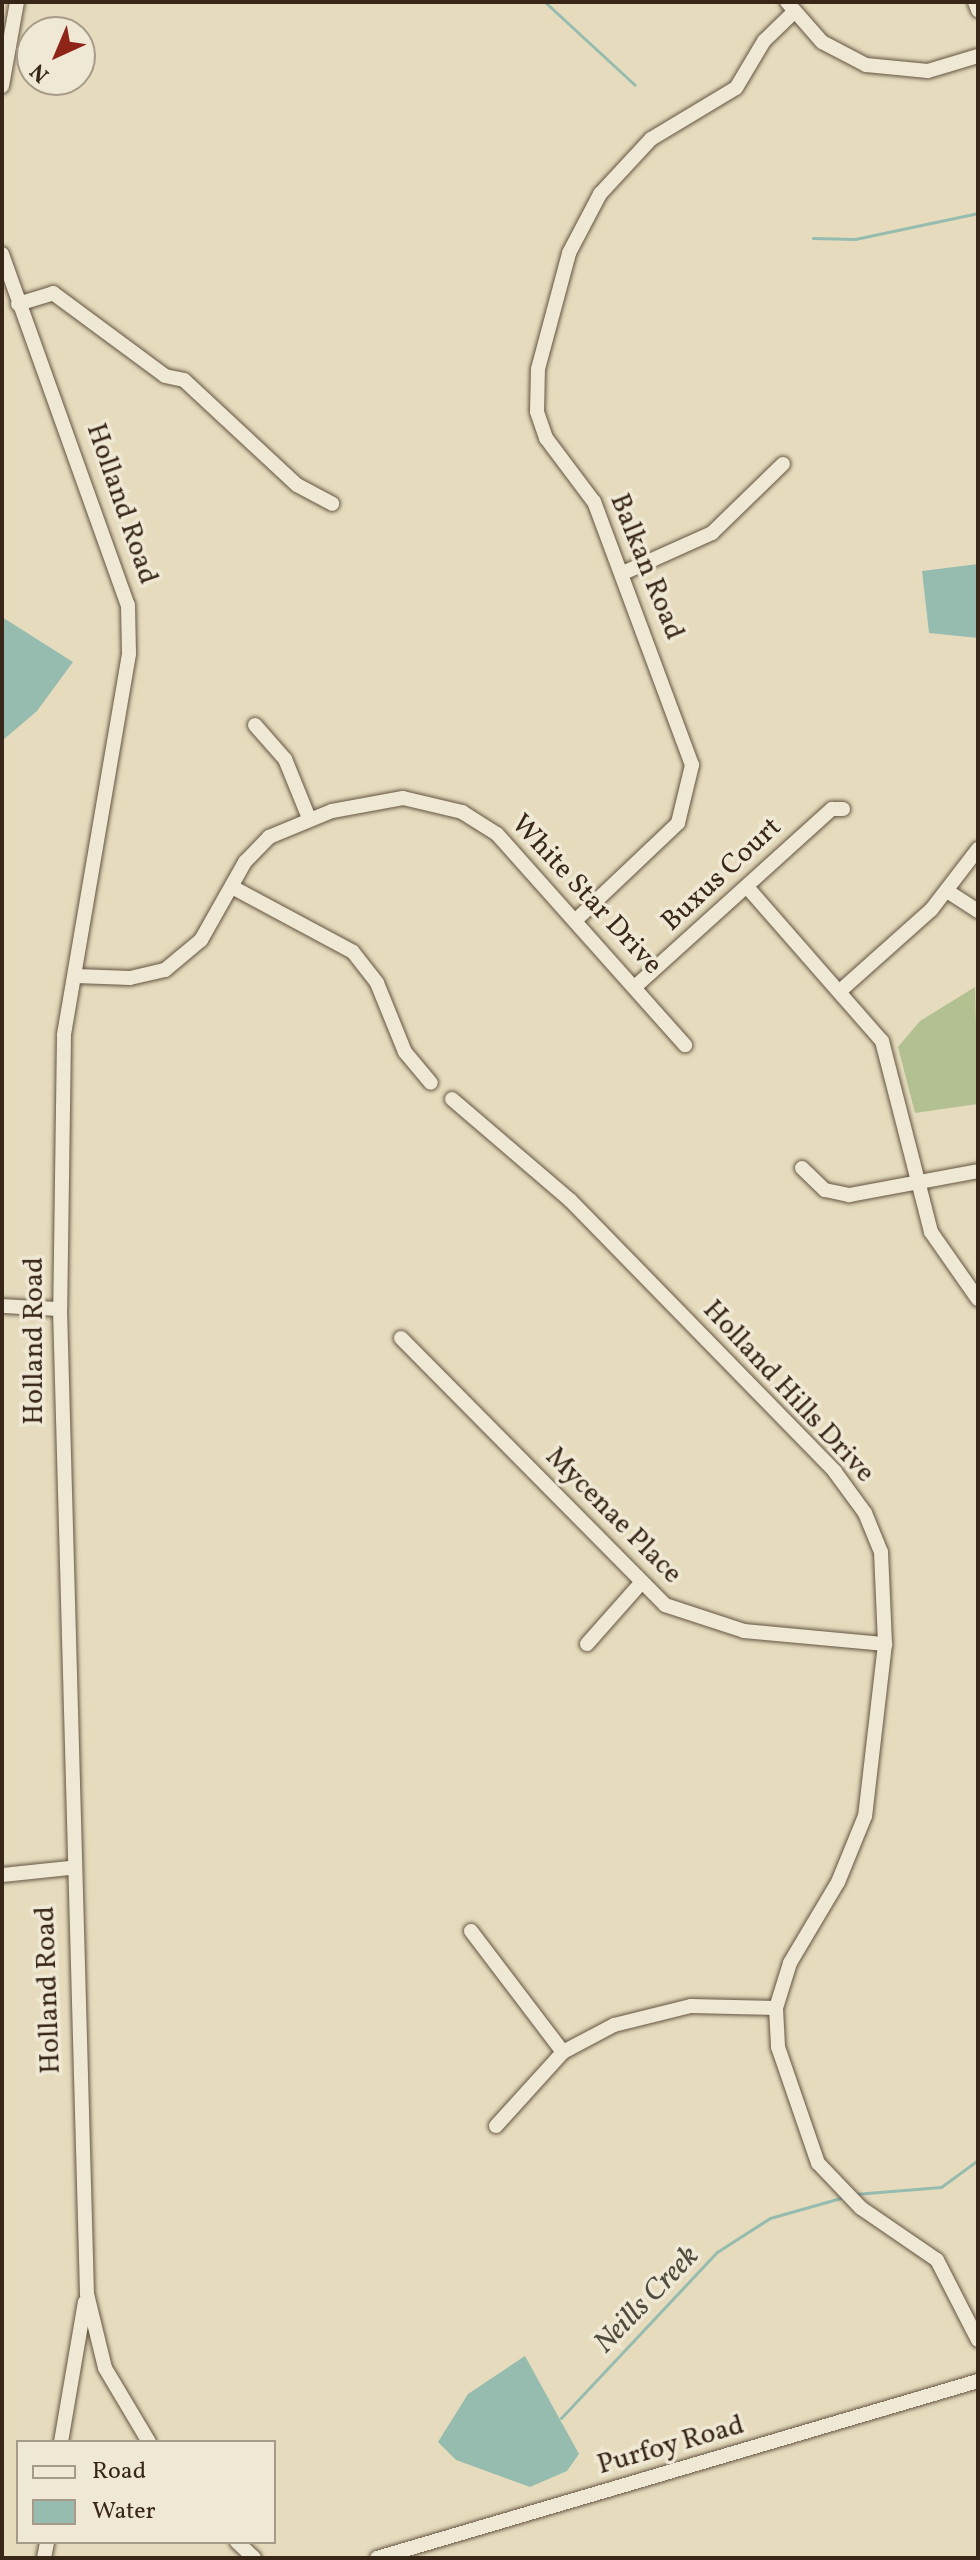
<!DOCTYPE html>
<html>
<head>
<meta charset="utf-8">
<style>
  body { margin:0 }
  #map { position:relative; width:980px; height:2560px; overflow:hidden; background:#e6dcbd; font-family:Vollkorn,serif }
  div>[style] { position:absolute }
  .green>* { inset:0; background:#b3c092 }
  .water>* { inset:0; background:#96bcb0 }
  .stream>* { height:3px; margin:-1.5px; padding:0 1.5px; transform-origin:1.5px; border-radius:1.5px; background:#96bcb0 }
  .roads { filter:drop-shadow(0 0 2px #645442) drop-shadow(0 0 2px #645442) }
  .minor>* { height:14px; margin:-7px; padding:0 7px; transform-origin:7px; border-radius:7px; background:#efe8d4 }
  span { translate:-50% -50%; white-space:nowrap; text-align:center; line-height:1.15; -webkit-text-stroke:7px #efe8d4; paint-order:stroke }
  .street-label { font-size:28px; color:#382719 }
  .water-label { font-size:30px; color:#504c3f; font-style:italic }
  .frame { position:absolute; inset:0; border:4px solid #382719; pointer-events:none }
  .legend { position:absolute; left:16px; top:2440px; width:260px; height:104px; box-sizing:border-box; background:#efe8d4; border:2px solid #a69b89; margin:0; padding:10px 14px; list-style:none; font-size:24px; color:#382719 }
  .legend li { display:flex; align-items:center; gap:16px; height:40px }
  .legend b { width:40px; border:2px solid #a69b89 }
  .north { position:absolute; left:16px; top:16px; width:80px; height:80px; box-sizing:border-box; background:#efe8d4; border:2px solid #a69b89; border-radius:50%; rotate:224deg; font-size:22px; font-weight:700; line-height:32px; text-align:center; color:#382719 }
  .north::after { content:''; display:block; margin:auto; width:28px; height:36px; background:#8f2418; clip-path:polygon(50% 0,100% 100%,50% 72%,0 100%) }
</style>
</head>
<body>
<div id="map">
  <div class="green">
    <div style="clip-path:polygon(975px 987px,978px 1104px,915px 1113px,898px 1047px,920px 1021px)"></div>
  </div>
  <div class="water">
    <div style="clip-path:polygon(978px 564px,978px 638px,929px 633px,922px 571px)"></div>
    <div style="clip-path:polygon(2px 617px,73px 662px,37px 711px,2px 741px)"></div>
    <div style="clip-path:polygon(525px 2356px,579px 2454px,567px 2471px,530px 2487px,456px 2460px,438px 2442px,468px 2394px)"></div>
  </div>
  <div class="stream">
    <div style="left:545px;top:2px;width:122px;rotate:42.7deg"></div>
    <div style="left:813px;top:238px;width:42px;rotate:1.4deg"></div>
    <div style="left:855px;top:239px;width:126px;rotate:-11.9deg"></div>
    <div style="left:855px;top:2194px;width:86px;rotate:-4.7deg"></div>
    <div style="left:941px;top:2187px;width:46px;rotate:-36.1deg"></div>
    <div style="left:561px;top:2418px;width:228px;rotate:-46.8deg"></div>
    <div style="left:717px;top:2252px;width:63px;rotate:-32.7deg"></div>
    <div style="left:770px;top:2218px;width:77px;rotate:-15.8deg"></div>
  </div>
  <div class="roads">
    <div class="minor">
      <div style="left:787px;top:2px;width:53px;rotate:48.8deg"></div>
      <div style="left:822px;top:42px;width:50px;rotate:27.6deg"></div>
      <div style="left:866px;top:65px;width:62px;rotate:5.5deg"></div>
      <div style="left:928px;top:71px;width:52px;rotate:-16.7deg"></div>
      <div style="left:975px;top:2px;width:9px;rotate:69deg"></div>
      <div style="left:2px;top:86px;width:85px;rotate:-79.9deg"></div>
      <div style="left:2px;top:254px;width:373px;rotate:70.3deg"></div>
      <div style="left:128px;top:605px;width:49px;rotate:88.8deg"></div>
      <div style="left:129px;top:654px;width:387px;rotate:99.7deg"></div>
      <div style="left:64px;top:1036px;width:273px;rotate:90.8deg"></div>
      <div style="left:60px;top:1309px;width:985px;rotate:88.43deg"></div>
      <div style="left:87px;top:2294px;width:76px;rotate:76.3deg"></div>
      <div style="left:105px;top:2368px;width:86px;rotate:59.3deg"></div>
      <div style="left:18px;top:304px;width:37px;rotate:-17deg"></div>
      <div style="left:53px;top:293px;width:139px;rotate:36.5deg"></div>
      <div style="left:165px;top:376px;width:19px;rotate:12deg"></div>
      <div style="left:184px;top:380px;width:154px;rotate:42.9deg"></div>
      <div style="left:297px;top:485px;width:40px;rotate:28deg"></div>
      <div style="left:623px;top:573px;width:98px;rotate:-24.2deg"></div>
      <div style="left:712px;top:533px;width:99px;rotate:-44.2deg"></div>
      <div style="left:255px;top:725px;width:45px;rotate:48.6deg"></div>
      <div style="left:285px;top:759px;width:64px;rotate:67.9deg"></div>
      <div style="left:232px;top:887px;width:137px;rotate:28.2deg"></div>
      <div style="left:353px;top:952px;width:39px;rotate:52deg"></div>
      <div style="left:377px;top:983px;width:74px;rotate:67.9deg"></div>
      <div style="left:405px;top:1052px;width:40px;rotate:50deg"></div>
      <div style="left:747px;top:887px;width:205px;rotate:48.8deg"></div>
      <div style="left:882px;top:1041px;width:197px;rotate:75.6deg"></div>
      <div style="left:931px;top:1232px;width:82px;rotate:55deg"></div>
      <div style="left:947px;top:891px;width:37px;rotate:33deg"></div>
      <div style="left:578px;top:918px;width:138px;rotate:-43.5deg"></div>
      <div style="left:678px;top:823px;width:60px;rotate:-76.4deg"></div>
      <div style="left:692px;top:765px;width:281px;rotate:-110.4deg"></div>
      <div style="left:594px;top:502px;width:80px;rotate:-126.9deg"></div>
      <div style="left:546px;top:438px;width:28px;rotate:-109deg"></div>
      <div style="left:537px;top:412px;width:43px;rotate:-88.7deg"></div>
      <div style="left:538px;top:369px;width:120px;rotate:-75deg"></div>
      <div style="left:569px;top:253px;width:67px;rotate:-62.3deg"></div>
      <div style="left:600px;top:194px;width:75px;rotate:-47.2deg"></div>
      <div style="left:651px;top:139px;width:99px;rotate:-31deg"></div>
      <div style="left:736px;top:88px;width:55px;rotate:-59.2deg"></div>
      <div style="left:764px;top:41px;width:42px;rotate:-44deg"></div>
      <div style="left:76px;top:976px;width:54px;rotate:2.1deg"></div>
      <div style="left:130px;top:978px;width:36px;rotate:-13deg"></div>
      <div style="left:165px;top:970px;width:47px;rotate:-39.8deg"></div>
      <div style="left:201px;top:940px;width:90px;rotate:-60.6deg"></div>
      <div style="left:245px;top:862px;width:35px;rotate:-46deg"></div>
      <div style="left:269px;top:837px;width:68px;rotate:-22.4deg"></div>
      <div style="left:332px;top:811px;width:72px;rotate:-10.4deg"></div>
      <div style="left:403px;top:798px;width:61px;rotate:13.3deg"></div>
      <div style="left:462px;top:812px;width:41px;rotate:32.2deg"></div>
      <div style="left:497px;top:834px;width:283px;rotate:48.3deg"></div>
      <div style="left:637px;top:985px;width:263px;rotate:-42.1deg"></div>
      <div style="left:832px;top:809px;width:11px"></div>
      <div style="left:840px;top:991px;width:122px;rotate:-41.7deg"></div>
      <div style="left:931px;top:910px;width:77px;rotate:-52.4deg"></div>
      <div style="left:452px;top:1099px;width:155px;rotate:40.6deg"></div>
      <div style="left:570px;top:1200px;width:380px;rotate:45.7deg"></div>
      <div style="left:835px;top:1472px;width:51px;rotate:53.8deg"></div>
      <div style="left:865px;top:1513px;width:42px;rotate:67.7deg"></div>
      <div style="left:881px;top:1552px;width:92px;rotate:87.5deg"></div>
      <div style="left:885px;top:1644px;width:173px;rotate:96.6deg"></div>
      <div style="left:865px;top:1816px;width:71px;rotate:112.2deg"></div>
      <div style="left:838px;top:1882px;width:94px;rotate:120.7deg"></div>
      <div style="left:790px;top:1963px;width:47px;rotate:107.3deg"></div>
      <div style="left:776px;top:2008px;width:39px;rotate:87deg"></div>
      <div style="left:778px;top:2047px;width:123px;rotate:71deg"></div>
      <div style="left:818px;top:2163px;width:62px;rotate:46.3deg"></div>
      <div style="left:861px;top:2208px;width:92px;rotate:34.4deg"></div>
      <div style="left:937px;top:2260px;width:90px;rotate:62.9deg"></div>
      <div style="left:802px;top:1168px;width:32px;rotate:44deg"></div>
      <div style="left:825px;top:1190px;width:25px;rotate:12deg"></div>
      <div style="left:849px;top:1195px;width:131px;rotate:-10.5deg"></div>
      <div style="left:2px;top:1306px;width:58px;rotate:3deg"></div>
      <div style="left:401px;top:1338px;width:375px;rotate:45.3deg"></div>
      <div style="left:665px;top:1605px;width:83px;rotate:18.2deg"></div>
      <div style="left:744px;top:1631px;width:142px;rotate:5.3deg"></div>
      <div style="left:587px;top:1644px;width:80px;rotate:-48.5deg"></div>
      <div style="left:2px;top:1875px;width:68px;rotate:-5.9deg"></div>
      <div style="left:471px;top:1931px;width:152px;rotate:52.8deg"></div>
      <div style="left:496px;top:2126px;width:100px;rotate:-47.8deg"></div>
      <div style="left:563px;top:2052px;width:58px;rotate:-27.9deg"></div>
      <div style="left:614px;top:2025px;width:79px;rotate:-13.9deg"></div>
      <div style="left:691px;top:2006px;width:85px;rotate:1.3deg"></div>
      <div style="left:61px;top:2442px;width:142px;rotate:-80.3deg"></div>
      <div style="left:237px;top:2542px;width:23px;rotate:43deg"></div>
      <div style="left:44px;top:2558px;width:16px;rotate:-79deg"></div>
      <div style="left:377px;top:2558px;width:627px;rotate:-16.41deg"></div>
    </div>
  </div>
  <div class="street-label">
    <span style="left:121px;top:504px;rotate:71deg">Holland Road</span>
    <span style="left:646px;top:567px;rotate:68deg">Balkan Road</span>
    <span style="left:722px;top:875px;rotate:-43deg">Buxus Court</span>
    <span style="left:586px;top:895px;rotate:47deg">White Star Drive</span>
    <span style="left:35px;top:1341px;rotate:-90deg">Holland Road</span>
    <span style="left:788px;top:1392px;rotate:47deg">Holland Hills Drive</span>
    <span style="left:613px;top:1516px;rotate:45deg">Mycenae Place</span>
    <span style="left:49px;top:1990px;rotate:-92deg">Holland Road</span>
    <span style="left:671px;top:2446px;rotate:-16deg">Purfoy Road</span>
  </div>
  <div class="water-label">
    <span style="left:647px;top:2300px;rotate:-46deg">Neills Creek</span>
  </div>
  <div class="frame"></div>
  <ul class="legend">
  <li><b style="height:10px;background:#efe8d4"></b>Road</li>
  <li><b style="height:22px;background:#96bcb0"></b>Water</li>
  </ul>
  <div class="north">N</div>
</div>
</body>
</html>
